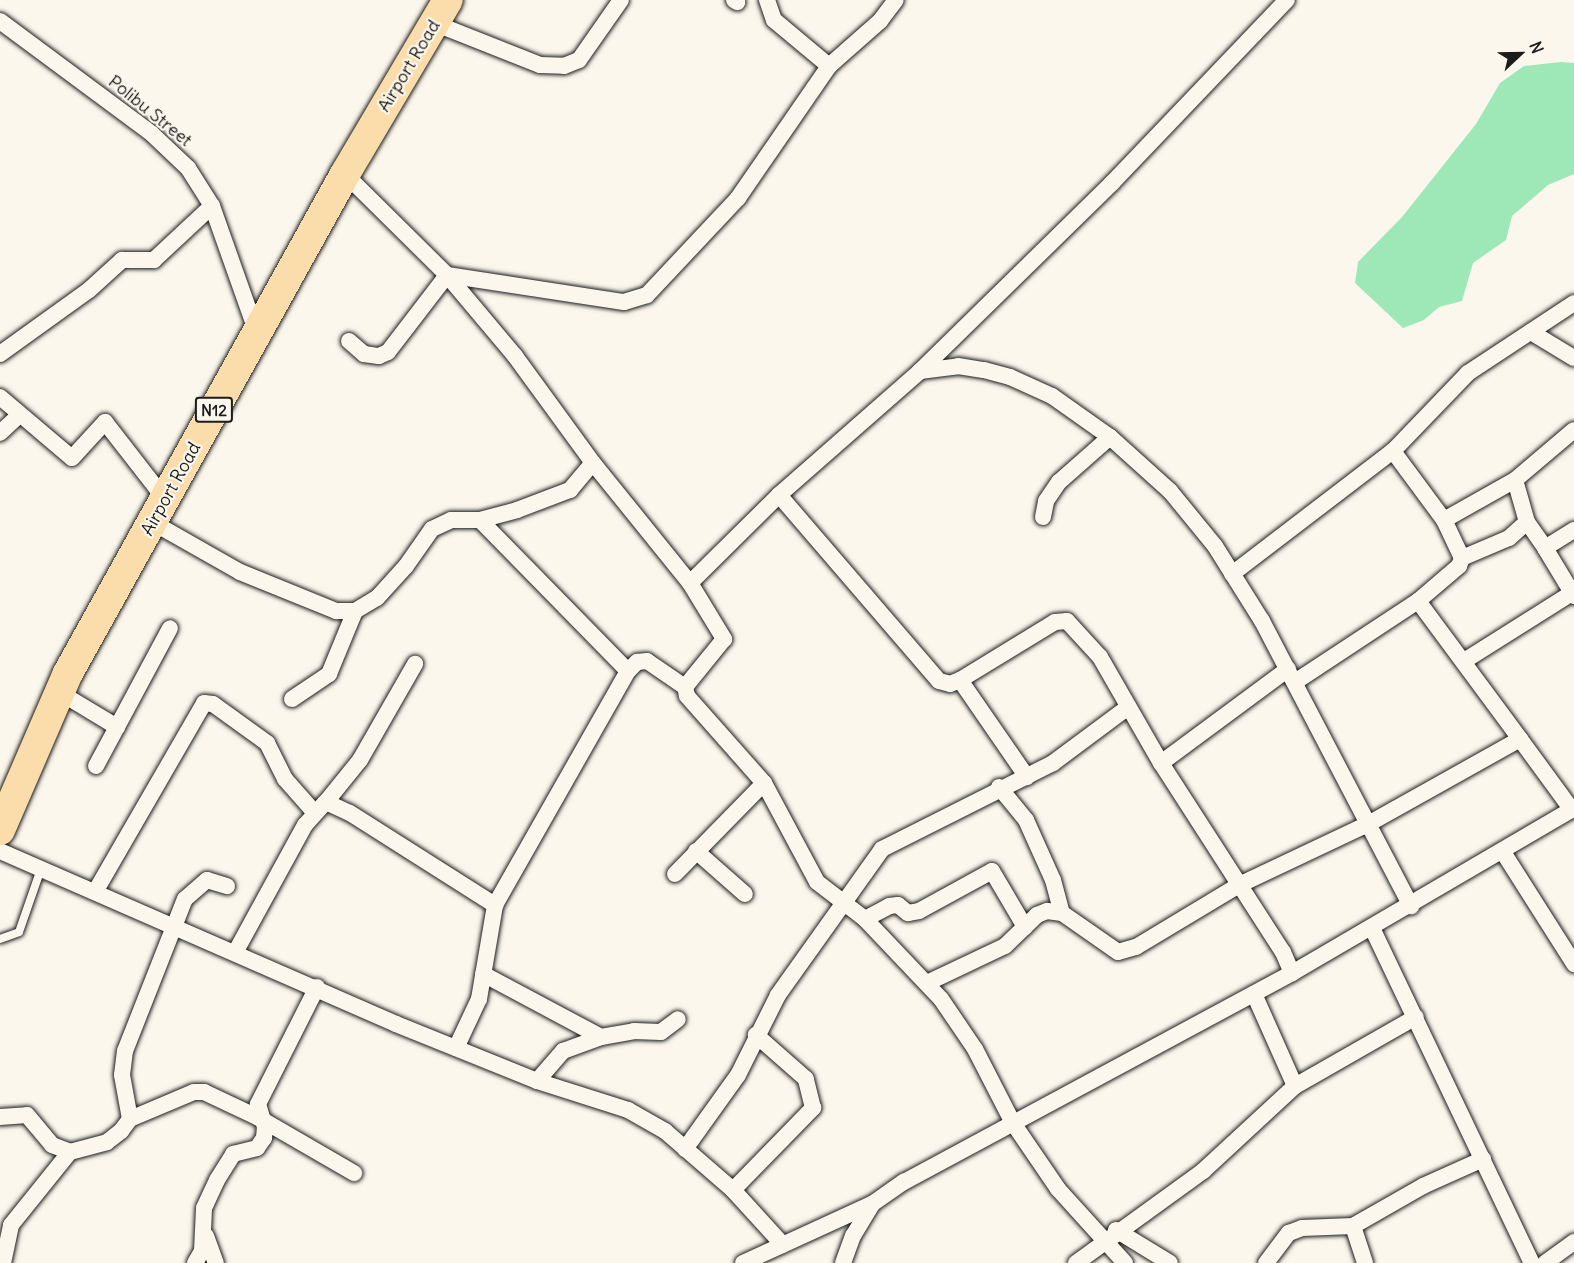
<!DOCTYPE html>
<html>
<head>
<meta charset="utf-8">
<style>
  body { margin:0 }
  #map { position:relative; width:1574px; height:1263px; overflow:hidden; background:#fbf7ec; font-family:Delius,sans-serif }
  div>[style] { position:absolute }
  .green>* { inset:0; background:#9ee8b7 }
  .roads { filter:drop-shadow(0 0 2px #1c1c1c) drop-shadow(0 0 2px #1c1c1c) }
  .lane>* { height:8px; margin:-4px; padding:0 4px; transform-origin:4px; border-radius:4px; background:#fbf7ec }
  .street>* { height:16px; margin:-8px; padding:0 8px; transform-origin:8px; border-radius:8px; background:#fbf7ec }
  .highway>* { height:30px; margin:-15px; padding:0 15px; transform-origin:15px; border-radius:15px; background:#faddab }
  span { translate:-50% -50%; white-space:nowrap; text-align:center; line-height:1.15; -webkit-text-stroke:4.5px #fbf7ec; paint-order:stroke }
  .shield-label span { padding:2px 4px; background:#fbf7ec; border:2px solid; border-radius:4px; -webkit-text-stroke-width:0 }
  .shield-label { font-size:16px; color:#1c1c1c; font-weight:700 }
  .street-label { font-size:18px; color:#1c1c1c }
  .north { position:absolute; left:1490px; top:24px; width:60px; height:60px; -webkit-text-stroke:4px #fbf7ec; paint-order:stroke; rotate:68deg; font-size:16px; font-weight:700; line-height:24px; text-align:center; color:#1c1c1c }
  .north::after { content:''; display:block; margin:auto; width:21px; height:27px; background:#1c1c1c; clip-path:polygon(50% 0,100% 100%,50% 72%,0 100%) }
</style>
</head>
<body>
<div id="map">
  <div class="green">
    <div style="clip-path:polygon(1561px 62px,1574px 63px,1574px 174px,1548px 185px,1512px 216px,1506px 240px,1473px 263px,1462px 301px,1439px 307px,1424px 320px,1403px 328px,1355px 283px,1358px 262px,1402px 217px,1476px 124px,1500px 83px,1524px 66px)"></div>
  </div>
  <div class="roads">
    <div class="lane">
      <div style="left:0;top:939px;width:20px;rotate:-20deg"></div>
      <div style="left:19px;top:932px;width:67px;rotate:-70.8deg"></div>
    </div>
    <div class="street">
      <div style="left:734px;top:0;width:4px;rotate:34deg"></div>
      <div style="left:767px;top:0;width:21px;rotate:71deg"></div>
      <div style="left:774px;top:20px;width:72px;rotate:39.9deg"></div>
      <div style="left:0;top:21px;width:189px;rotate:36.6deg"></div>
      <div style="left:152px;top:134px;width:50px;rotate:43.4deg"></div>
      <div style="left:188px;top:168px;width:45px;rotate:57.7deg"></div>
      <div style="left:212px;top:206px;width:135px;rotate:70.5deg"></div>
      <div style="left:434px;top:23px;width:114px;rotate:21.6deg"></div>
      <div style="left:540px;top:65px;width:24px;rotate:2deg"></div>
      <div style="left:564px;top:66px;width:16px;rotate:-22deg"></div>
      <div style="left:579px;top:60px;width:73px;rotate:-55deg"></div>
      <div style="left:345px;top:174px;width:144px;rotate:44.7deg"></div>
      <div style="left:447px;top:275px;width:106px;rotate:50deg"></div>
      <div style="left:515px;top:356px;width:132px;rotate:53.9deg"></div>
      <div style="left:593px;top:463px;width:154px;rotate:51.1deg"></div>
      <div style="left:690px;top:583px;width:66px;rotate:58.7deg"></div>
      <div style="left:724px;top:639px;width:62px;rotate:129.1deg"></div>
      <div style="left:685px;top:687px;width:9px;rotate:77deg"></div>
      <div style="left:687px;top:696px;width:116px;rotate:48.5deg"></div>
      <div style="left:764px;top:783px;width:112px;rotate:61.8deg"></div>
      <div style="left:817px;top:882px;width:61px;rotate:37.6deg"></div>
      <div style="left:865px;top:919px;width:110px;rotate:46.5deg"></div>
      <div style="left:941px;top:999px;width:60px;rotate:55.8deg"></div>
      <div style="left:975px;top:1049px;width:83px;rotate:62.8deg"></div>
      <div style="left:1013px;top:1123px;width:80px;rotate:55.7deg"></div>
      <div style="left:1058px;top:1189px;width:100px;rotate:47.8deg"></div>
      <div style="left:1531px;top:332px;width:50px;rotate:31.2deg"></div>
      <div style="left:349px;top:341px;width:20px;rotate:41deg"></div>
      <div style="left:364px;top:354px;width:15px;rotate:8deg"></div>
      <div style="left:379px;top:356px;width:10px;rotate:-24deg"></div>
      <div style="left:388px;top:352px;width:97px;rotate:-52.5deg"></div>
      <div style="left:447px;top:275px;width:179px;rotate:8.7deg"></div>
      <div style="left:624px;top:302px;width:24px;rotate:-17deg"></div>
      <div style="left:647px;top:295px;width:133px;rotate:-46.8deg"></div>
      <div style="left:738px;top:198px;width:160px;rotate:-55.4deg"></div>
      <div style="left:829px;top:66px;width:68px;rotate:-41.4deg"></div>
      <div style="left:880px;top:21px;width:26px;rotate:-53deg"></div>
      <div style="left:0;top:354px;width:110px;rotate:-35.7deg"></div>
      <div style="left:89px;top:290px;width:45px;rotate:-42.3deg"></div>
      <div style="left:122px;top:260px;width:32px"></div>
      <div style="left:154px;top:260px;width:79px;rotate:-43deg"></div>
      <div style="left:920px;top:371px;width:38px;rotate:-7deg"></div>
      <div style="left:958px;top:366px;width:26px;rotate:9deg"></div>
      <div style="left:984px;top:370px;width:27px;rotate:15deg"></div>
      <div style="left:1010px;top:377px;width:46px;rotate:24.3deg"></div>
      <div style="left:1052px;top:396px;width:71px;rotate:35.3deg"></div>
      <div style="left:1110px;top:437px;width:81px;rotate:42deg"></div>
      <div style="left:1170px;top:491px;width:71px;rotate:50.7deg"></div>
      <div style="left:1215px;top:546px;width:89px;rotate:57.9deg"></div>
      <div style="left:1262px;top:621px;width:322px;rotate:62.4deg"></div>
      <div style="left:0;top:397px;width:94px;rotate:40.3deg"></div>
      <div style="left:72px;top:458px;width:49px;rotate:-47.5deg"></div>
      <div style="left:105px;top:422px;width:98px;rotate:52.1deg"></div>
      <div style="left:0;top:433px;width:26px;rotate:-43deg"></div>
      <div style="left:1515px;top:480px;width:44px;rotate:74.1deg"></div>
      <div style="left:779px;top:495px;width:245px;rotate:49.3deg"></div>
      <div style="left:939px;top:681px;width:11px;rotate:15deg"></div>
      <div style="left:950px;top:684px;width:11px;rotate:-22deg"></div>
      <div style="left:960px;top:680px;width:111px;rotate:-31.4deg"></div>
      <div style="left:1055px;top:622px;width:12px;rotate:-5deg"></div>
      <div style="left:1067px;top:621px;width:49px;rotate:47.5deg"></div>
      <div style="left:1100px;top:657px;width:122px;rotate:60.1deg"></div>
      <div style="left:1161px;top:763px;width:225px;rotate:57.2deg"></div>
      <div style="left:1283px;top:952px;width:23px;rotate:67deg"></div>
      <div style="left:1043px;top:517px;width:16px;rotate:-79deg"></div>
      <div style="left:1046px;top:501px;width:23px;rotate:-56deg"></div>
      <div style="left:1059px;top:482px;width:68px;rotate:-41.4deg"></div>
      <div style="left:480px;top:520px;width:211px;rotate:45.6deg"></div>
      <div style="left:1444px;top:520px;width:81px;rotate:-29.4deg"></div>
      <div style="left:1515px;top:480px;width:77px;rotate:-40.3deg"></div>
      <div style="left:152px;top:522px;width:101px;rotate:29.6deg"></div>
      <div style="left:240px;top:572px;width:104px;rotate:22.1deg"></div>
      <div style="left:336px;top:611px;width:19px"></div>
      <div style="left:355px;top:611px;width:26px;rotate:-31deg"></div>
      <div style="left:377px;top:598px;width:43px;rotate:-47.8deg"></div>
      <div style="left:406px;top:566px;width:45px;rotate:-54.9deg"></div>
      <div style="left:432px;top:529px;width:21px;rotate:-25deg"></div>
      <div style="left:451px;top:520px;width:29px"></div>
      <div style="left:480px;top:520px;width:38px;rotate:-15deg"></div>
      <div style="left:517px;top:510px;width:57px;rotate:-20.7deg"></div>
      <div style="left:570px;top:490px;width:35px;rotate:-50deg"></div>
      <div style="left:1545px;top:548px;width:56px;rotate:58.9deg"></div>
      <div style="left:1462px;top:558px;width:51px;rotate:-23.1deg"></div>
      <div style="left:1509px;top:538px;width:24px;rotate:-42deg"></div>
      <div style="left:1527px;top:522px;width:32px;rotate:55deg"></div>
      <div style="left:1545px;top:548px;width:34px;rotate:-32deg"></div>
      <div style="left:1232px;top:574px;width:203px;rotate:-37.4deg"></div>
      <div style="left:1393px;top:451px;width:108px;rotate:-46.1deg"></div>
      <div style="left:1468px;top:373px;width:127px;rotate:-33.4deg"></div>
      <div style="left:690px;top:583px;width:125px;rotate:-44.7deg"></div>
      <div style="left:779px;top:495px;width:188px;rotate:-41.3deg"></div>
      <div style="left:920px;top:371px;width:269px;rotate:-44.4deg"></div>
      <div style="left:1112px;top:183px;width:253px;rotate:-46.3deg"></div>
      <div style="left:1418px;top:601px;width:172px;rotate:53.5deg"></div>
      <div style="left:1464px;top:661px;width:128px;rotate:-32.2deg"></div>
      <div style="left:960px;top:680px;width:118px;rotate:55.4deg"></div>
      <div style="left:1295px;top:682px;width:147px;rotate:-33.4deg"></div>
      <div style="left:1418px;top:601px;width:54px;rotate:-40.5deg"></div>
      <div style="left:1459px;top:566px;width:9px;rotate:-69deg"></div>
      <div style="left:1462px;top:558px;width:42px;rotate:-115.3deg"></div>
      <div style="left:1444px;top:520px;width:86px;rotate:-126.5deg"></div>
      <div style="left:59px;top:692px;width:68px;rotate:31.1deg"></div>
      <div style="left:117px;top:727px;width:112px;rotate:-61.8deg"></div>
      <div style="left:292px;top:699px;width:45px;rotate:-34deg"></div>
      <div style="left:329px;top:674px;width:68px;rotate:-67.6deg"></div>
      <div style="left:1161px;top:763px;width:158px;rotate:-36.5deg"></div>
      <div style="left:96px;top:766px;width:44px;rotate:-61.7deg"></div>
      <div style="left:999px;top:787px;width:43px;rotate:50.7deg"></div>
      <div style="left:1026px;top:820px;width:66px;rotate:65.8deg"></div>
      <div style="left:1053px;top:880px;width:34px;rotate:75deg"></div>
      <div style="left:326px;top:802px;width:54px;rotate:-51deg"></div>
      <div style="left:360px;top:760px;width:111px;rotate:-60.2deg"></div>
      <div style="left:0;top:851px;width:432px;rotate:23.6deg"></div>
      <div style="left:396px;top:1024px;width:152px;rotate:22deg"></div>
      <div style="left:537px;top:1081px;width:96px;rotate:17.7deg"></div>
      <div style="left:628px;top:1110px;width:43px;rotate:29.6deg"></div>
      <div style="left:665px;top:1131px;width:90px;rotate:40.9deg"></div>
      <div style="left:733px;top:1190px;width:74px;rotate:47.7deg"></div>
      <div style="left:696px;top:851px;width:65px;rotate:41.3deg"></div>
      <div style="left:1503px;top:852px;width:133px;rotate:57.6deg"></div>
      <div style="left:675px;top:874px;width:127px;rotate:-45.6deg"></div>
      <div style="left:95px;top:892px;width:218px;rotate:-60deg"></div>
      <div style="left:204px;top:703px;width:9px;rotate:6deg"></div>
      <div style="left:213px;top:704px;width:67px;rotate:35.8deg"></div>
      <div style="left:267px;top:743px;width:40px;rotate:63.4deg"></div>
      <div style="left:285px;top:779px;width:45px;rotate:48.6deg"></div>
      <div style="left:865px;top:919px;width:27px;rotate:-28deg"></div>
      <div style="left:889px;top:906px;width:9px;rotate:-6deg"></div>
      <div style="left:898px;top:905px;width:13px;rotate:39deg"></div>
      <div style="left:908px;top:913px;width:11px;rotate:-10deg"></div>
      <div style="left:919px;top:911px;width:83px;rotate:-28.7deg"></div>
      <div style="left:992px;top:871px;width:65px;rotate:59.5deg"></div>
      <div style="left:1372px;top:928px;width:371px;rotate:64.5deg"></div>
      <div style="left:236px;top:951px;width:144px;rotate:-61.3deg"></div>
      <div style="left:305px;top:825px;width:31px;rotate:-48deg"></div>
      <div style="left:326px;top:802px;width:26px;rotate:25deg"></div>
      <div style="left:350px;top:813px;width:172px;rotate:32.4deg"></div>
      <div style="left:483px;top:974px;width:134px;rotate:28.1deg"></div>
      <div style="left:927px;top:983px;width:86px;rotate:-25.4deg"></div>
      <div style="left:1005px;top:946px;width:45px;rotate:-44.1deg"></div>
      <div style="left:1037px;top:915px;width:11px;rotate:-22deg"></div>
      <div style="left:1047px;top:911px;width:15px;rotate:8deg"></div>
      <div style="left:1062px;top:913px;width:68px;rotate:34.9deg"></div>
      <div style="left:1118px;top:952px;width:19px;rotate:-16deg"></div>
      <div style="left:1136px;top:947px;width:120px;rotate:-31deg"></div>
      <div style="left:1239px;top:885px;width:145px;rotate:-25.3deg"></div>
      <div style="left:1370px;top:823px;width:172px;rotate:-29.2deg"></div>
      <div style="left:1520px;top:739px;width:88px;rotate:53.8deg"></div>
      <div style="left:456px;top:1048px;width:54px;rotate:-64.9deg"></div>
      <div style="left:479px;top:999px;width:95px;rotate:-80.3deg"></div>
      <div style="left:495px;top:905px;width:269px;rotate:-60.4deg"></div>
      <div style="left:628px;top:671px;width:13px;rotate:-45deg"></div>
      <div style="left:637px;top:662px;width:10px;rotate:-6deg"></div>
      <div style="left:647px;top:661px;width:46px;rotate:34.4deg"></div>
      <div style="left:537px;top:1081px;width:40px;rotate:-49deg"></div>
      <div style="left:563px;top:1051px;width:40px;rotate:-20.2deg"></div>
      <div style="left:601px;top:1037px;width:34px;rotate:-10deg"></div>
      <div style="left:634px;top:1031px;width:27px;rotate:2deg"></div>
      <div style="left:661px;top:1032px;width:21px;rotate:-37deg"></div>
      <div style="left:1295px;top:1086px;width:139px;rotate:-29.7deg"></div>
      <div style="left:0;top:1117px;width:27px;rotate:-4deg"></div>
      <div style="left:27px;top:1115px;width:39px;rotate:50deg"></div>
      <div style="left:52px;top:1145px;width:19px;rotate:21deg"></div>
      <div style="left:70px;top:1152px;width:38px;rotate:-15deg"></div>
      <div style="left:107px;top:1142px;width:18px;rotate:-38deg"></div>
      <div style="left:121px;top:1131px;width:15px;rotate:-53deg"></div>
      <div style="left:130px;top:1119px;width:45px;rotate:-100.3deg"></div>
      <div style="left:122px;top:1075px;width:24px;rotate:-83deg"></div>
      <div style="left:125px;top:1051px;width:163px;rotate:-68.5deg"></div>
      <div style="left:185px;top:899px;width:29px;rotate:-41deg"></div>
      <div style="left:207px;top:880px;width:21px;rotate:17deg"></div>
      <div style="left:130px;top:1119px;width:69px;rotate:-22.9deg"></div>
      <div style="left:194px;top:1092px;width:10px"></div>
      <div style="left:204px;top:1092px;width:61px;rotate:25.3deg"></div>
      <div style="left:259px;top:1118px;width:110px;rotate:30.1deg"></div>
      <div style="left:685px;top:1149px;width:91px;rotate:-54.4deg"></div>
      <div style="left:738px;top:1075px;width:89px;rotate:-63.4deg"></div>
      <div style="left:778px;top:995px;width:179px;rotate:-54.5deg"></div>
      <div style="left:882px;top:849px;width:191px;rotate:-26.7deg"></div>
      <div style="left:1053px;top:763px;width:94px;rotate:-36.7deg"></div>
      <div style="left:733px;top:1190px;width:115px;rotate:-45.7deg"></div>
      <div style="left:813px;top:1108px;width:30px;rotate:-104deg"></div>
      <div style="left:806px;top:1079px;width:67px;rotate:-138.7deg"></div>
      <div style="left:1353px;top:1226px;width:39px;rotate:72deg"></div>
      <div style="left:1116px;top:1230px;width:63px;rotate:31.4deg"></div>
      <div style="left:206px;top:1236px;width:29px;rotate:70deg"></div>
      <div style="left:3px;top:1263px;width:39px;rotate:-78deg"></div>
      <div style="left:11px;top:1225px;width:94px;rotate:-51.1deg"></div>
      <div style="left:195px;top:1263px;width:14px;rotate:-60deg"></div>
      <div style="left:202px;top:1251px;width:43px;rotate:-87.3deg"></div>
      <div style="left:204px;top:1208px;width:31px;rotate:-65deg"></div>
      <div style="left:217px;top:1180px;width:31px;rotate:-58deg"></div>
      <div style="left:233px;top:1154px;width:25px;rotate:-14deg"></div>
      <div style="left:257px;top:1148px;width:12px;rotate:-55deg"></div>
      <div style="left:264px;top:1138px;width:11px;rotate:-85deg"></div>
      <div style="left:265px;top:1127px;width:24px;rotate:-107deg"></div>
      <div style="left:258px;top:1104px;width:131px;rotate:-63.2deg"></div>
      <div style="left:743px;top:1263px;width:142px;rotate:-24.6deg"></div>
      <div style="left:843px;top:1263px;width:29px;rotate:-70deg"></div>
      <div style="left:853px;top:1236px;width:37px;rotate:-59deg"></div>
      <div style="left:872px;top:1204px;width:39px;rotate:-35deg"></div>
      <div style="left:904px;top:1182px;width:441px;rotate:-28.3deg"></div>
      <div style="left:1292px;top:973px;width:327px;rotate:-30.3deg"></div>
      <div style="left:1076px;top:1263px;width:157px;rotate:-35.9deg"></div>
      <div style="left:1203px;top:1171px;width:125px;rotate:-42.7deg"></div>
      <div style="left:1295px;top:1086px;width:101px;rotate:-114deg"></div>
      <div style="left:1266px;top:1263px;width:38px;rotate:-53deg"></div>
      <div style="left:1289px;top:1233px;width:14px;rotate:-21deg"></div>
      <div style="left:1302px;top:1228px;width:51px;rotate:-2.2deg"></div>
      <div style="left:1353px;top:1226px;width:81px;rotate:-29.7deg"></div>
      <div style="left:1423px;top:1186px;width:66px;rotate:-24.2deg"></div>
      <div style="left:1545px;top:1263px;width:36px;rotate:-36deg"></div>
    </div>
    <div class="highway">
      <div style="left:0;top:830px;width:171px;rotate:-66.6deg"></div>
      <div style="left:68px;top:673px;width:571px;rotate:-60.96deg"></div>
      <div style="left:345px;top:174px;width:202px;rotate:-59.4deg"></div>
    </div>
  </div>
  <div class="shield-label">
    <span style="left:214px;top:410px">N12</span>
  </div>
  <div class="street-label">
    <span style="left:409px;top:66px;rotate:-59deg">Airport Road</span>
    <span style="left:150px;top:111px;rotate:39deg">Polibu Street</span>
    <span style="left:171px;top:489px;rotate:-61deg">Airport Road</span>
  </div>
  <div class="north">N</div>
</div>
</body>
</html>
